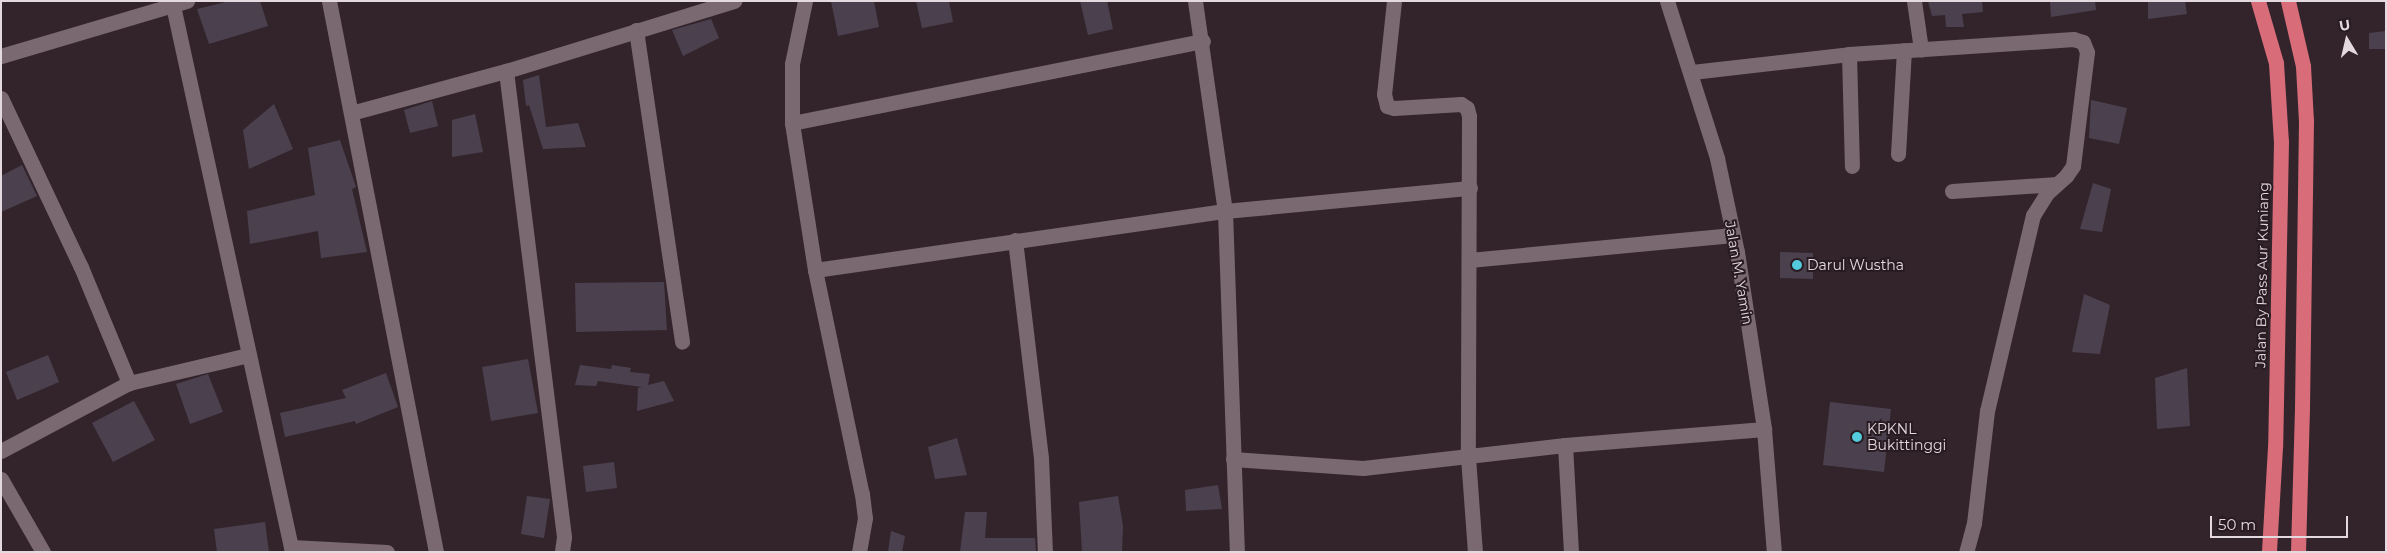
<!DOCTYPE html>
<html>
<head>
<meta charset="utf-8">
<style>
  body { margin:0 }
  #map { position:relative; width:2387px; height:553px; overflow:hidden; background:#33242c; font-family:Montserrat,sans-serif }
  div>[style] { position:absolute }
  .building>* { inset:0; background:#4b414e }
  .street>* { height:15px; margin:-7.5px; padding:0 7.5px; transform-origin:7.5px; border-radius:7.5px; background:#7b6972 }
  .secondary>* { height:15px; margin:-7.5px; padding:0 7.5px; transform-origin:7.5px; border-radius:7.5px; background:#7b6972 }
  .highway>* { height:15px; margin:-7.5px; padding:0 7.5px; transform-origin:7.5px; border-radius:7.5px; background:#d86c79 }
  .dots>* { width:14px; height:14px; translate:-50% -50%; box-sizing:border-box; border:2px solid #291b22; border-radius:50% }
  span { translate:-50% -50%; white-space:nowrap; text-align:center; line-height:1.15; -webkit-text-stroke:4px #291b22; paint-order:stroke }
  .poi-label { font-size:14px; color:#e4d9de }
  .left { translate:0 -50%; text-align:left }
  .street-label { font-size:14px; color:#e4d9de }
  .frame { position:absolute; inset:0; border:2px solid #e4d9de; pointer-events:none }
  .north { position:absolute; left:2322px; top:15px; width:50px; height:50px; -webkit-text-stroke:4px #291b22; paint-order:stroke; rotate:351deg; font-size:14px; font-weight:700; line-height:20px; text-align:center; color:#e4d9de }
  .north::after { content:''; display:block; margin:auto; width:18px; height:22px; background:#e4d9de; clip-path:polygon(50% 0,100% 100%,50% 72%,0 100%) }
  .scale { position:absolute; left:2210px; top:516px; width:138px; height:22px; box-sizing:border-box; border:2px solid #e4d9de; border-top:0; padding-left:6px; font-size:15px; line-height:18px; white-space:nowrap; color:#e4d9de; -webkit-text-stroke:4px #291b22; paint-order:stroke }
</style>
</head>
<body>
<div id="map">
  <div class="building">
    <div style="clip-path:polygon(230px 1px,260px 1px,268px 26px,209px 44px,197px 9px)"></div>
    <div style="clip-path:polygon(831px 1px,874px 1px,879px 27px,838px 36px)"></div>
    <div style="clip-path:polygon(916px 1px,949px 1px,953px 22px,922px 28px)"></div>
    <div style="clip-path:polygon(1080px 1px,1107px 1px,1113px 29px,1088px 35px)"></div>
    <div style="clip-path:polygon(1928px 1px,1982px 1px,1983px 12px,1962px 14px,1964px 27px,1946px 27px,1945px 15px,1932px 16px)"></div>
    <div style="clip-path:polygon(2050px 1px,2095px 1px,2096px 10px,2051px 17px)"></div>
    <div style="clip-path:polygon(2148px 1px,2185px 1px,2187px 14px,2148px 19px)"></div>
    <div style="clip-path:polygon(711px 19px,719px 38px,683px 56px,672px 30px)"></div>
    <div style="clip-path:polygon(2386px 31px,2386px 49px,2369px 49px,2369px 33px)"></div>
    <div style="clip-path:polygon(539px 75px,546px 127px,578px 123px,586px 147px,543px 149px,529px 105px,526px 106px,523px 80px)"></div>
    <div style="clip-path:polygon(2091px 100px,2127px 108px,2119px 144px,2089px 138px)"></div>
    <div style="clip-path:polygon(432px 101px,438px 126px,410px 133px,404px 110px)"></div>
    <div style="clip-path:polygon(274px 104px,293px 149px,249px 169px,243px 130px)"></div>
    <div style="clip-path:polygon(475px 114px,483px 152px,452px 157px,452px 120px)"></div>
    <div style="clip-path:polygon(340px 140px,356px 187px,352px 189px,367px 252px,321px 258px,318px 231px,250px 244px,247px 211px,315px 195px,308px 148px)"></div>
    <div style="clip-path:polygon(22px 165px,37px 196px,1px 212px,1px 176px)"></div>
    <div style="clip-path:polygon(2093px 183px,2111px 189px,2102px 232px,2080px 229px)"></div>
    <div style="clip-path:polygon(1780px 252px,1813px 253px,1813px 279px,1780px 278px)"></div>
    <div style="clip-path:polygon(664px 282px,667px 330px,576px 332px,575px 283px)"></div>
    <div style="clip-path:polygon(2084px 294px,2110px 305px,2100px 354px,2072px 352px)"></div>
    <div style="clip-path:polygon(48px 355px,59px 382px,17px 400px,6px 372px)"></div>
    <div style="clip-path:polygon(528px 359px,538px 413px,491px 421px,482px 367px)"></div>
    <div style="clip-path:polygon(580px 365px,611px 369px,612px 365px,631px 368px,630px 372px,650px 374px,648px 385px,664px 381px,674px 401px,637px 411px,638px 388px,642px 387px,598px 381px,596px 386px,575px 385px)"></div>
    <div style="clip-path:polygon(2187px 368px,2190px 426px,2157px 429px,2155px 378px)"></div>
    <div style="clip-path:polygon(386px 373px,398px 407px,356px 424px,355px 421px,285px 437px,280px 413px,346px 398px,342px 390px)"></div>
    <div style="clip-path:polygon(208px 374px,223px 412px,190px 424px,176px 384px)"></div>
    <div style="clip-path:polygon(134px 401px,155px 440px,113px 462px,92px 423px)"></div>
    <div style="clip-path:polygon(1830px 402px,1891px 409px,1884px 472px,1823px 465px)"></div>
    <div style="clip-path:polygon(957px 438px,967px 475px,935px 479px,928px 447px)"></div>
    <div style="clip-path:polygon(614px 462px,617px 488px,586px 492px,583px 466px)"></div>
    <div style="clip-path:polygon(1218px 485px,1222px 509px,1186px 511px,1185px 490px)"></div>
    <div style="clip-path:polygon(527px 496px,550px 499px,544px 538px,521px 534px)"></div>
    <div style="clip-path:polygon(1118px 496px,1123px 526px,1122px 552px,1082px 552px,1079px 502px)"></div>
    <div style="clip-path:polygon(965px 512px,987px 512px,985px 538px,1035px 538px,1036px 552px,960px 552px)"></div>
    <div style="clip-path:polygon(265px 522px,269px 552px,217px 552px,214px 529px)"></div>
    <div style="clip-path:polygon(891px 531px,905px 536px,902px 552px,888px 552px)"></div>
  </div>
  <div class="street">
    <div style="left:172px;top:1px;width:564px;rotate:77.71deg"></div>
    <div style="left:329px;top:1px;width:561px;rotate:79.01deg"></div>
    <div style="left:805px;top:1px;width:64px;rotate:101.7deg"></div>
    <div style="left:792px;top:64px;width:59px;rotate:90deg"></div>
    <div style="left:792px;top:123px;width:149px;rotate:81.1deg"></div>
    <div style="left:815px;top:270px;width:229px;rotate:78.2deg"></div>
    <div style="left:862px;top:494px;width:24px;rotate:83deg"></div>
    <div style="left:865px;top:518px;width:35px;rotate:100deg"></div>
    <div style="left:1195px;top:1px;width:212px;rotate:81.9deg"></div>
    <div style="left:1225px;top:211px;width:341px;rotate:88deg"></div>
    <div style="left:1394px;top:1px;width:94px;rotate:96.1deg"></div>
    <div style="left:1384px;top:94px;width:12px;rotate:76deg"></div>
    <div style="left:1387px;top:106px;width:7px;rotate:16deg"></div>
    <div style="left:1394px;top:108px;width:67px;rotate:-3.4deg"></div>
    <div style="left:1461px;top:104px;width:7px;rotate:34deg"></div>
    <div style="left:1467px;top:108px;width:8px;rotate:76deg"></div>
    <div style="left:1469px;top:116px;width:341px;rotate:90.2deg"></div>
    <div style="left:1468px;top:457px;width:95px;rotate:85.8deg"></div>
    <div style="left:1914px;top:1px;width:49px;rotate:81.7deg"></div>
    <div style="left:636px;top:30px;width:315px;rotate:81.6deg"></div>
    <div style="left:1849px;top:54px;width:112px;rotate:88.5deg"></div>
    <div style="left:1px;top:56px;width:194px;rotate:-16.5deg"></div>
    <div style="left:506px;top:71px;width:470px;rotate:82.9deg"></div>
    <div style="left:564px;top:537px;width:15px;rotate:98deg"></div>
    <div style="left:1692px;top:72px;width:158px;rotate:-6.5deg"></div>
    <div style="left:1849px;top:54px;width:225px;rotate:-3.8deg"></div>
    <div style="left:2073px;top:39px;width:10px;rotate:17deg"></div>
    <div style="left:2083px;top:42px;width:11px;rotate:68deg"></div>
    <div style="left:2087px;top:52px;width:115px;rotate:97deg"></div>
    <div style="left:2073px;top:166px;width:12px;rotate:125deg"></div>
    <div style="left:2066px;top:176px;width:25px;rotate:138deg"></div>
    <div style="left:2047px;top:193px;width:26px;rotate:122deg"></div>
    <div style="left:2033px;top:215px;width:201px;rotate:103.2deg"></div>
    <div style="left:1987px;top:411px;width:113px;rotate:96.6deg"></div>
    <div style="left:1974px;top:523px;width:30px;rotate:105deg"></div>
    <div style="left:1px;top:98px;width:187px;rotate:64.7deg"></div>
    <div style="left:81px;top:267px;width:126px;rotate:67.5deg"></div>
    <div style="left:351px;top:113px;width:161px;rotate:-15.2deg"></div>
    <div style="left:506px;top:71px;width:239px;rotate:-17.1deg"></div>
    <div style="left:792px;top:123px;width:419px;rotate:-11.3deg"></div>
    <div style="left:1898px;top:154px;width:104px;rotate:-86.7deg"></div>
    <div style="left:1952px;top:191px;width:105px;rotate:-3.8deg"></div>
    <div style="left:1015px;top:240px;width:220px;rotate:83.2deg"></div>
    <div style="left:1041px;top:458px;width:94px;rotate:87.6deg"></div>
    <div style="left:1469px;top:260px;width:265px;rotate:-5.4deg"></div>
    <div style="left:815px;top:270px;width:414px;rotate:-8.2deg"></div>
    <div style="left:1225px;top:211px;width:246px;rotate:-5.4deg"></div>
    <div style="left:1565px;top:445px;width:107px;rotate:86.8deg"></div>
    <div style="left:1px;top:451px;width:145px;rotate:-28deg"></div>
    <div style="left:129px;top:383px;width:122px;rotate:-13.2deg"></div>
    <div style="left:1233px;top:459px;width:130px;rotate:4deg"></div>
    <div style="left:1363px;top:468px;width:203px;rotate:-6.5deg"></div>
    <div style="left:1565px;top:445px;width:200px;rotate:-4.6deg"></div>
    <div style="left:291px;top:547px;width:96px;rotate:3deg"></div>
  </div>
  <div class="secondary">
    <div style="left:1667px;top:1px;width:165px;rotate:72.3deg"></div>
    <div style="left:1717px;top:158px;width:96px;rotate:78deg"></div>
    <div style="left:1737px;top:252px;width:179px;rotate:81.3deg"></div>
    <div style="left:1764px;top:429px;width:123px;rotate:85.4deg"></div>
    <div style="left:1px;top:479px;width:84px;rotate:60.1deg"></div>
  </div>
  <div class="highway">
    <div style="left:2258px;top:1px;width:65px;rotate:73.8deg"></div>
    <div style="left:2276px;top:63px;width:79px;rotate:86.4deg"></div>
    <div style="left:2281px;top:142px;width:305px;rotate:91.1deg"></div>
    <div style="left:2275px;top:447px;width:105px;rotate:93.3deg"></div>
    <div style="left:2288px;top:1px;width:67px;rotate:77deg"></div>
    <div style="left:2303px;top:66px;width:55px;rotate:86.9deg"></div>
    <div style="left:2306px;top:121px;width:287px;rotate:90.8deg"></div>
    <div style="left:2302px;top:408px;width:144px;rotate:91.6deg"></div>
  </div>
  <div class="dots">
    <div style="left:1797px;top:265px;background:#54cadd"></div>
    <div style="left:1857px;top:437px;background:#54cadd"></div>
  </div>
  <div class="poi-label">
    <span class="left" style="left:1807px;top:265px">Darul Wustha</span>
    <span class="left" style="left:1867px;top:437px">KPKNL<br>Bukittinggi</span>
  </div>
  <div class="street-label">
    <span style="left:1739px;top:273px;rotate:80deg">Jalan M. Yamin</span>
    <span style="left:2262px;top:275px;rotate:-89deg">Jalan By Pass Aur Kuniang</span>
  </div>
  <div class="frame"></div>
  <div class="north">U</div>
  <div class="scale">50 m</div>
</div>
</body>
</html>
